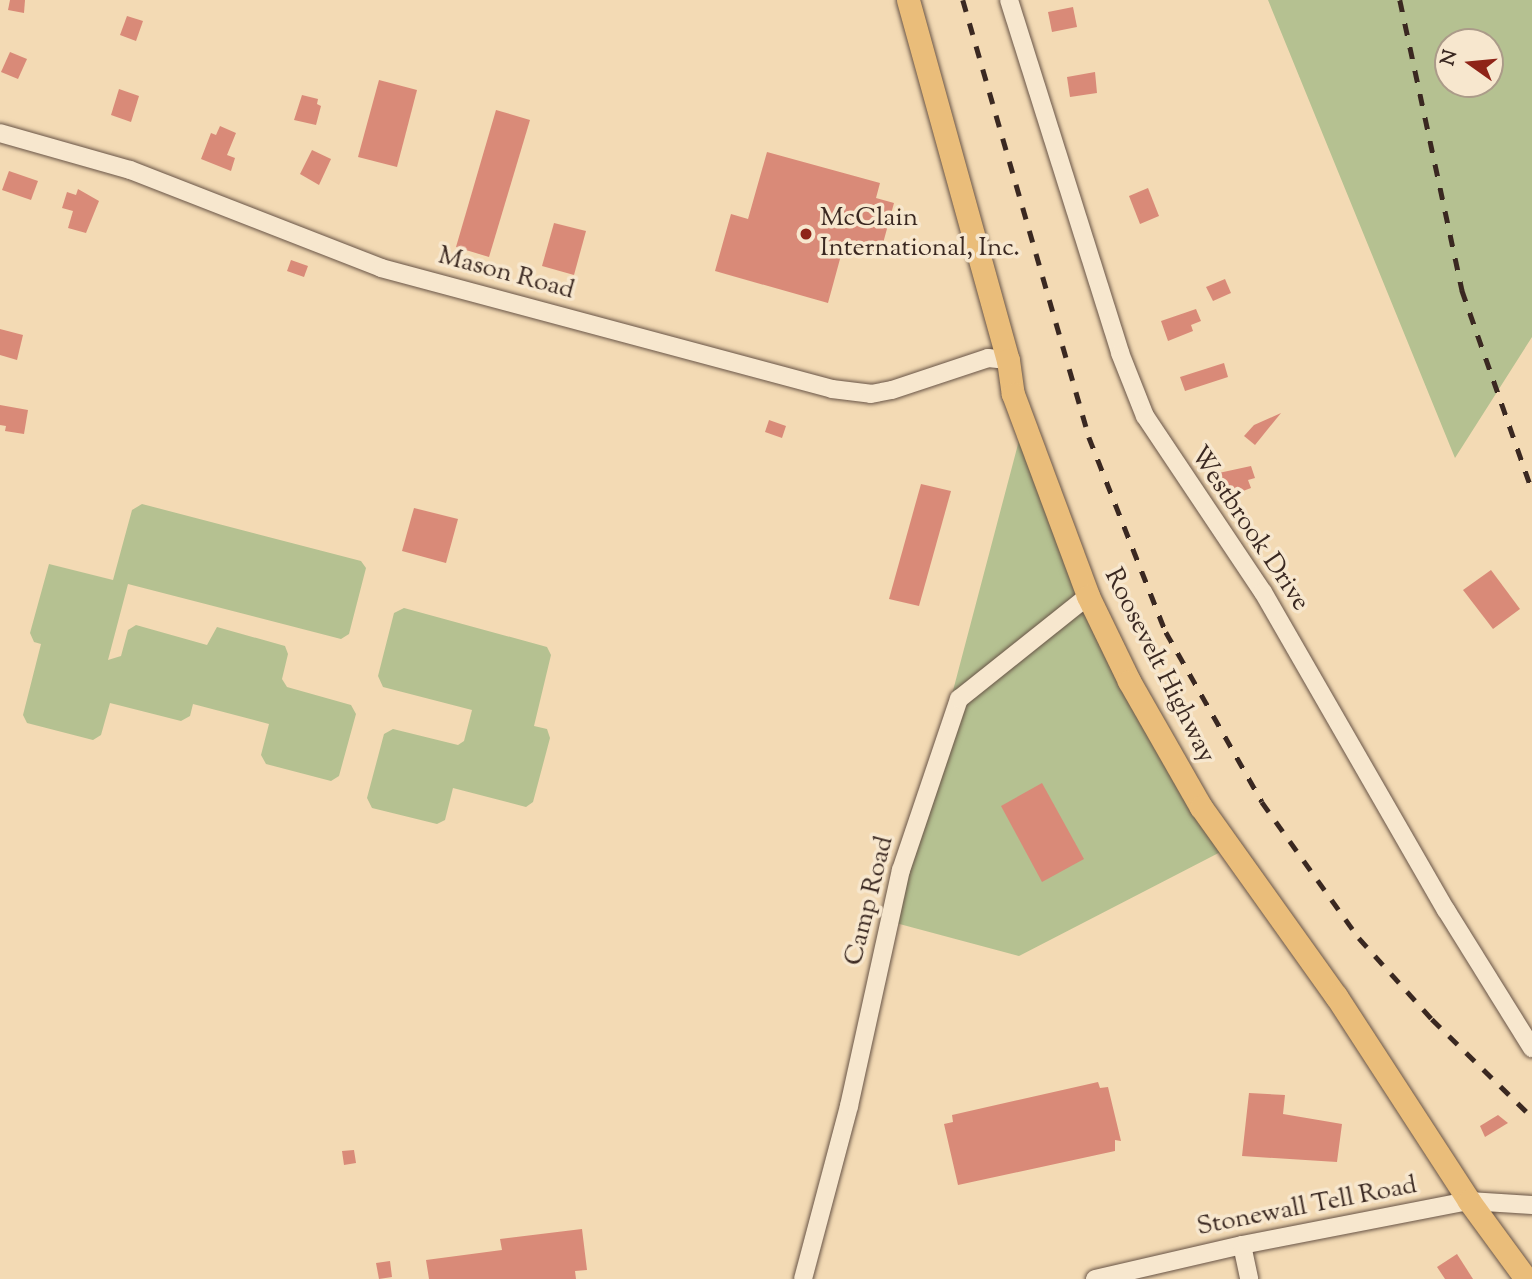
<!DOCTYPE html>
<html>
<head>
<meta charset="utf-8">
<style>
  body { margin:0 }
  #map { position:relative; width:1532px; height:1279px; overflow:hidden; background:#f3dab4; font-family:"Sorts Mill Goudy",serif }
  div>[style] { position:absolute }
  .green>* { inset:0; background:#b5c191 }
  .building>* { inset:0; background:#d98a78 }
  .roads { filter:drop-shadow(0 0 2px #685446) drop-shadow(0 0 2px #685446) }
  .minor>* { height:18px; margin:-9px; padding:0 9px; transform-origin:9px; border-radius:9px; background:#f7e7ce }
  .major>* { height:23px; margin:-11.5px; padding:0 11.5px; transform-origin:11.5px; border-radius:11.5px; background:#eabd7a }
  .rail>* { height:4.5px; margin-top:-2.25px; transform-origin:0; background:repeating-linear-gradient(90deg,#3a2821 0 12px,transparent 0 24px) }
  .dots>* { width:19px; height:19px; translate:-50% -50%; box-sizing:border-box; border:4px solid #f7e7ce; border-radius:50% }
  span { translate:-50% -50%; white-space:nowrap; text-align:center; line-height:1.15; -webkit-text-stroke:7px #f7e7ce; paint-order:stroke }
  .poi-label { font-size:26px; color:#3a2821 }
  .left { translate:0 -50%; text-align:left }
  .street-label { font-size:26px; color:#3a2821 }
  .north { position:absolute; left:1434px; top:28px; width:70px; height:70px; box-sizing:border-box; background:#f7e7ce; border:2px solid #ab9b89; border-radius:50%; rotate:285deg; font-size:19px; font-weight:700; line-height:28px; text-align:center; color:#3a2821 }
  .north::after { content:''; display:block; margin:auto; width:24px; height:32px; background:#8f2418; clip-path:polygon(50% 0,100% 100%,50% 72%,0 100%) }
</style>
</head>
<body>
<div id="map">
  <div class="green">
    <div style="clip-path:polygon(evenodd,1268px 0,1532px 0,1532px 337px,1455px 458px,1268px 0,1490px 42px,1490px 84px,1448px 84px,1448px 42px,1490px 42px)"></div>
    <div style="clip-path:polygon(1027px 410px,1098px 612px,1236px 844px,1019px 956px,892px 922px)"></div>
    <div style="clip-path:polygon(142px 504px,361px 561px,366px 568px,349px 634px,341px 639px,128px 584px,108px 660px,121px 656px,128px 630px,136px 625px,207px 645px,217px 627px,285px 646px,288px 654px,282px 679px,287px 687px,351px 705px,356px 714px,339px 776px,331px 781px,266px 764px,261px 755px,269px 724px,193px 704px,190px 716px,181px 721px,110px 703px,101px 735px,93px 740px,27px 723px,23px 715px,41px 644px,34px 642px,30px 633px,49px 564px,113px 580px,132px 510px)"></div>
    <div style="clip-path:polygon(404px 608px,547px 647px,551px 655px,534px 726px,547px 729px,550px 738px,533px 802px,526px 807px,453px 788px,445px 820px,437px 824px,372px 808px,367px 798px,384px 734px,393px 729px,458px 745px,464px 741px,472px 710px,383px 687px,378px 676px,394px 613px)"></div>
  </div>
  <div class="building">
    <div style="clip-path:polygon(10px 0,25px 0,24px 13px,8px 10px)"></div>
    <div style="clip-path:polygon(1073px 7px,1077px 27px,1052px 32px,1048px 12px)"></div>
    <div style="clip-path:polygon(127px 16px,143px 21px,136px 41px,120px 35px)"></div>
    <div style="clip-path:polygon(10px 52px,27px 59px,18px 79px,1px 72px)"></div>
    <div style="clip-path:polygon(1095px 72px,1097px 93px,1070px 97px,1067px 77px)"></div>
    <div style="clip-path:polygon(379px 80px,417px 90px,397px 167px,358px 157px)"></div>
    <div style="clip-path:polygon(119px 89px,139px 96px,131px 122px,111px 115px)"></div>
    <div style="clip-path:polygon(302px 95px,318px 99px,317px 104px,321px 106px,316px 125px,294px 120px)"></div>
    <div style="clip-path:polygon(496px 110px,530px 120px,489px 257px,456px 247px)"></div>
    <div style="clip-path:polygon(220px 126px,236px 133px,227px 155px,235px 158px,231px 171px,201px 159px,211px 133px,216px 135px)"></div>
    <div style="clip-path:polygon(312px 150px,331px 159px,319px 185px,300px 174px)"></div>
    <div style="clip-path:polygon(767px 152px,880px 183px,876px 198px,894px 203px,879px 258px,843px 248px,828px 303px,715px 271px,731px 214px,748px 219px)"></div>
    <div style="clip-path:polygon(9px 171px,38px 181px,31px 200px,2px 190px)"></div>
    <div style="clip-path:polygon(1148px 188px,1159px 216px,1140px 224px,1129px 196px)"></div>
    <div style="clip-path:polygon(78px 189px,99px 201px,86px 233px,68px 228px,73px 211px,62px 208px,67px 192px,76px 195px)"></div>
    <div style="clip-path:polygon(554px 223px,586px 231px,574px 275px,542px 266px)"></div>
    <div style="clip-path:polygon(291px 260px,308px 266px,304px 277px,287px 271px)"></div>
    <div style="clip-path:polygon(1225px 279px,1231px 293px,1213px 301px,1206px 287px)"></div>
    <div style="clip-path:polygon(1196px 309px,1201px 321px,1191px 325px,1193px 331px,1168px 341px,1161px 321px)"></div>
    <div style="clip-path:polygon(0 329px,23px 335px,17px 360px,0 355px)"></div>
    <div style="clip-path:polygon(1224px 363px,1228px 377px,1185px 391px,1180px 377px)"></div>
    <div style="clip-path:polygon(0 405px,28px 410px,24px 434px,5px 431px,6px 426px,0 425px)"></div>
    <div style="clip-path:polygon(1281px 413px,1255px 445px,1244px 436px,1254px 425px)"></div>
    <div style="clip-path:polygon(769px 420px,786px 426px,782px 438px,765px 432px)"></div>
    <div style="clip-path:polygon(1251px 466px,1255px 478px,1248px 480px,1251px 488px,1235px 494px,1232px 488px,1220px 492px,1214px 474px)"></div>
    <div style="clip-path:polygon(921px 484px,951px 491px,919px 606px,889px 599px)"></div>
    <div style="clip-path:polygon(414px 508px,458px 519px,446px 563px,402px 551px)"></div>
    <div style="clip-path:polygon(1491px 570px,1520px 609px,1493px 629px,1463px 590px)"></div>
    <div style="clip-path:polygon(1042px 783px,1084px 859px,1042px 882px,1001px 806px)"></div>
    <div style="clip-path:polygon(1098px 1082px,1100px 1088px,1108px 1087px,1121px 1141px,1115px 1140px,1115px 1151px,958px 1185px,944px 1124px,953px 1122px,952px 1115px)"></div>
    <div style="clip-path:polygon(1249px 1093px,1285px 1095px,1283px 1114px,1342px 1124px,1337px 1162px,1242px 1156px)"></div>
    <div style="clip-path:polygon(1498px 1115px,1508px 1123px,1485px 1137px,1480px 1126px)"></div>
    <div style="clip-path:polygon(354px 1150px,356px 1163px,344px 1165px,342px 1151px)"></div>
    <div style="clip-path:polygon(582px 1229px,587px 1270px,575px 1271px,576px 1279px,429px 1279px,426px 1260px,502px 1250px,500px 1239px)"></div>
    <div style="clip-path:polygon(1457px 1254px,1473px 1279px,1445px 1279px,1437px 1267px)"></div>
    <div style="clip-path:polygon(390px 1261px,392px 1277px,379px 1279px,376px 1263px)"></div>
  </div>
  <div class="roads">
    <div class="minor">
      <div style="left:1009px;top:0;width:370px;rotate:72.5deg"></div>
      <div style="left:1120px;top:353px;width:68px;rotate:68.4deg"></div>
      <div style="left:1145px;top:416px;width:212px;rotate:56.2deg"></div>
      <div style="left:1263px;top:592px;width:367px;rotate:60.1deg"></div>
      <div style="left:1446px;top:910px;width:163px;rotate:58.1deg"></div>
      <div style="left:0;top:133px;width:135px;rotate:15.9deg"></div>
      <div style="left:130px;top:170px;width:269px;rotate:21.3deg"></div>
      <div style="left:381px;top:268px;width:467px;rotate:15deg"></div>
      <div style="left:832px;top:389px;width:39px;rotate:7deg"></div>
      <div style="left:871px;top:394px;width:21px;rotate:-11deg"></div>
      <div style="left:892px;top:390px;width:101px;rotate:-18.4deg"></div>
      <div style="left:988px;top:358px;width:20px;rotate:6deg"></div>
      <div style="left:1242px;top:1245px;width:35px;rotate:78deg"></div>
      <div style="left:803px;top:1279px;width:179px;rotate:-75.1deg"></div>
      <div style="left:849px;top:1106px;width:242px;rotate:-77.6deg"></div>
      <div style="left:901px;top:870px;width:181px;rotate:-71.3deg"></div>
      <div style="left:959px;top:699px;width:165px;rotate:-38.6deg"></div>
      <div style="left:1095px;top:1279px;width:151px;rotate:-13deg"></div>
      <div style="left:1242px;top:1245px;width:231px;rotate:-11deg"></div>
      <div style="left:1469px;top:1201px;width:63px;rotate:3.6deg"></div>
    </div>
    <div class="major">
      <div style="left:908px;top:0;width:374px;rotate:74.5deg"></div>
      <div style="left:1008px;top:360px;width:34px;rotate:82deg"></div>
      <div style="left:1013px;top:394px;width:215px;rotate:69.6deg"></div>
      <div style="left:1088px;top:596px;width:94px;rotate:64.2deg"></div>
      <div style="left:1129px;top:681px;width:145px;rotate:60.3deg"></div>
      <div style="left:1201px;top:807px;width:232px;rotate:54.5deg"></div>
      <div style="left:1336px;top:996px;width:244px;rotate:57deg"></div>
      <div style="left:1469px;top:1201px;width:97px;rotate:53.8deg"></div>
    </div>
  </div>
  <div class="rail">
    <div style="left:963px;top:0;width:455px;rotate:73.9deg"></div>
    <div style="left:1089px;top:437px;width:210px;rotate:68.5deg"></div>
    <div style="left:1166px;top:632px;width:195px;rotate:60.5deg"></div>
    <div style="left:1262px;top:802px;width:167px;rotate:54.5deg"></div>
    <div style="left:1359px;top:938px;width:109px;rotate:48deg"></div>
    <div style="left:1432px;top:1019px;width:140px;rotate:44.4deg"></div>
    <div style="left:1400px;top:0;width:297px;rotate:77.9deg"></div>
    <div style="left:1462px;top:290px;width:212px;rotate:70.7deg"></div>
  </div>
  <div class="dots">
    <div style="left:806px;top:234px;background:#8f2418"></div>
  </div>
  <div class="poi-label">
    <span class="left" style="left:820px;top:234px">McClain<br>International, Inc.</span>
  </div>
  <div class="street-label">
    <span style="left:506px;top:274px;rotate:15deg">Mason Road</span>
    <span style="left:1249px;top:529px;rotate:56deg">Westbrook Drive</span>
    <span style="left:1159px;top:666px;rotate:63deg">Roosevelt Highway</span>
    <span style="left:870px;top:901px;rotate:-76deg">Camp Road</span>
    <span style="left:1307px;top:1207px;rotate:-11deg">Stonewall Tell Road</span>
  </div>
  <div class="north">N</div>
</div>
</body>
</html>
